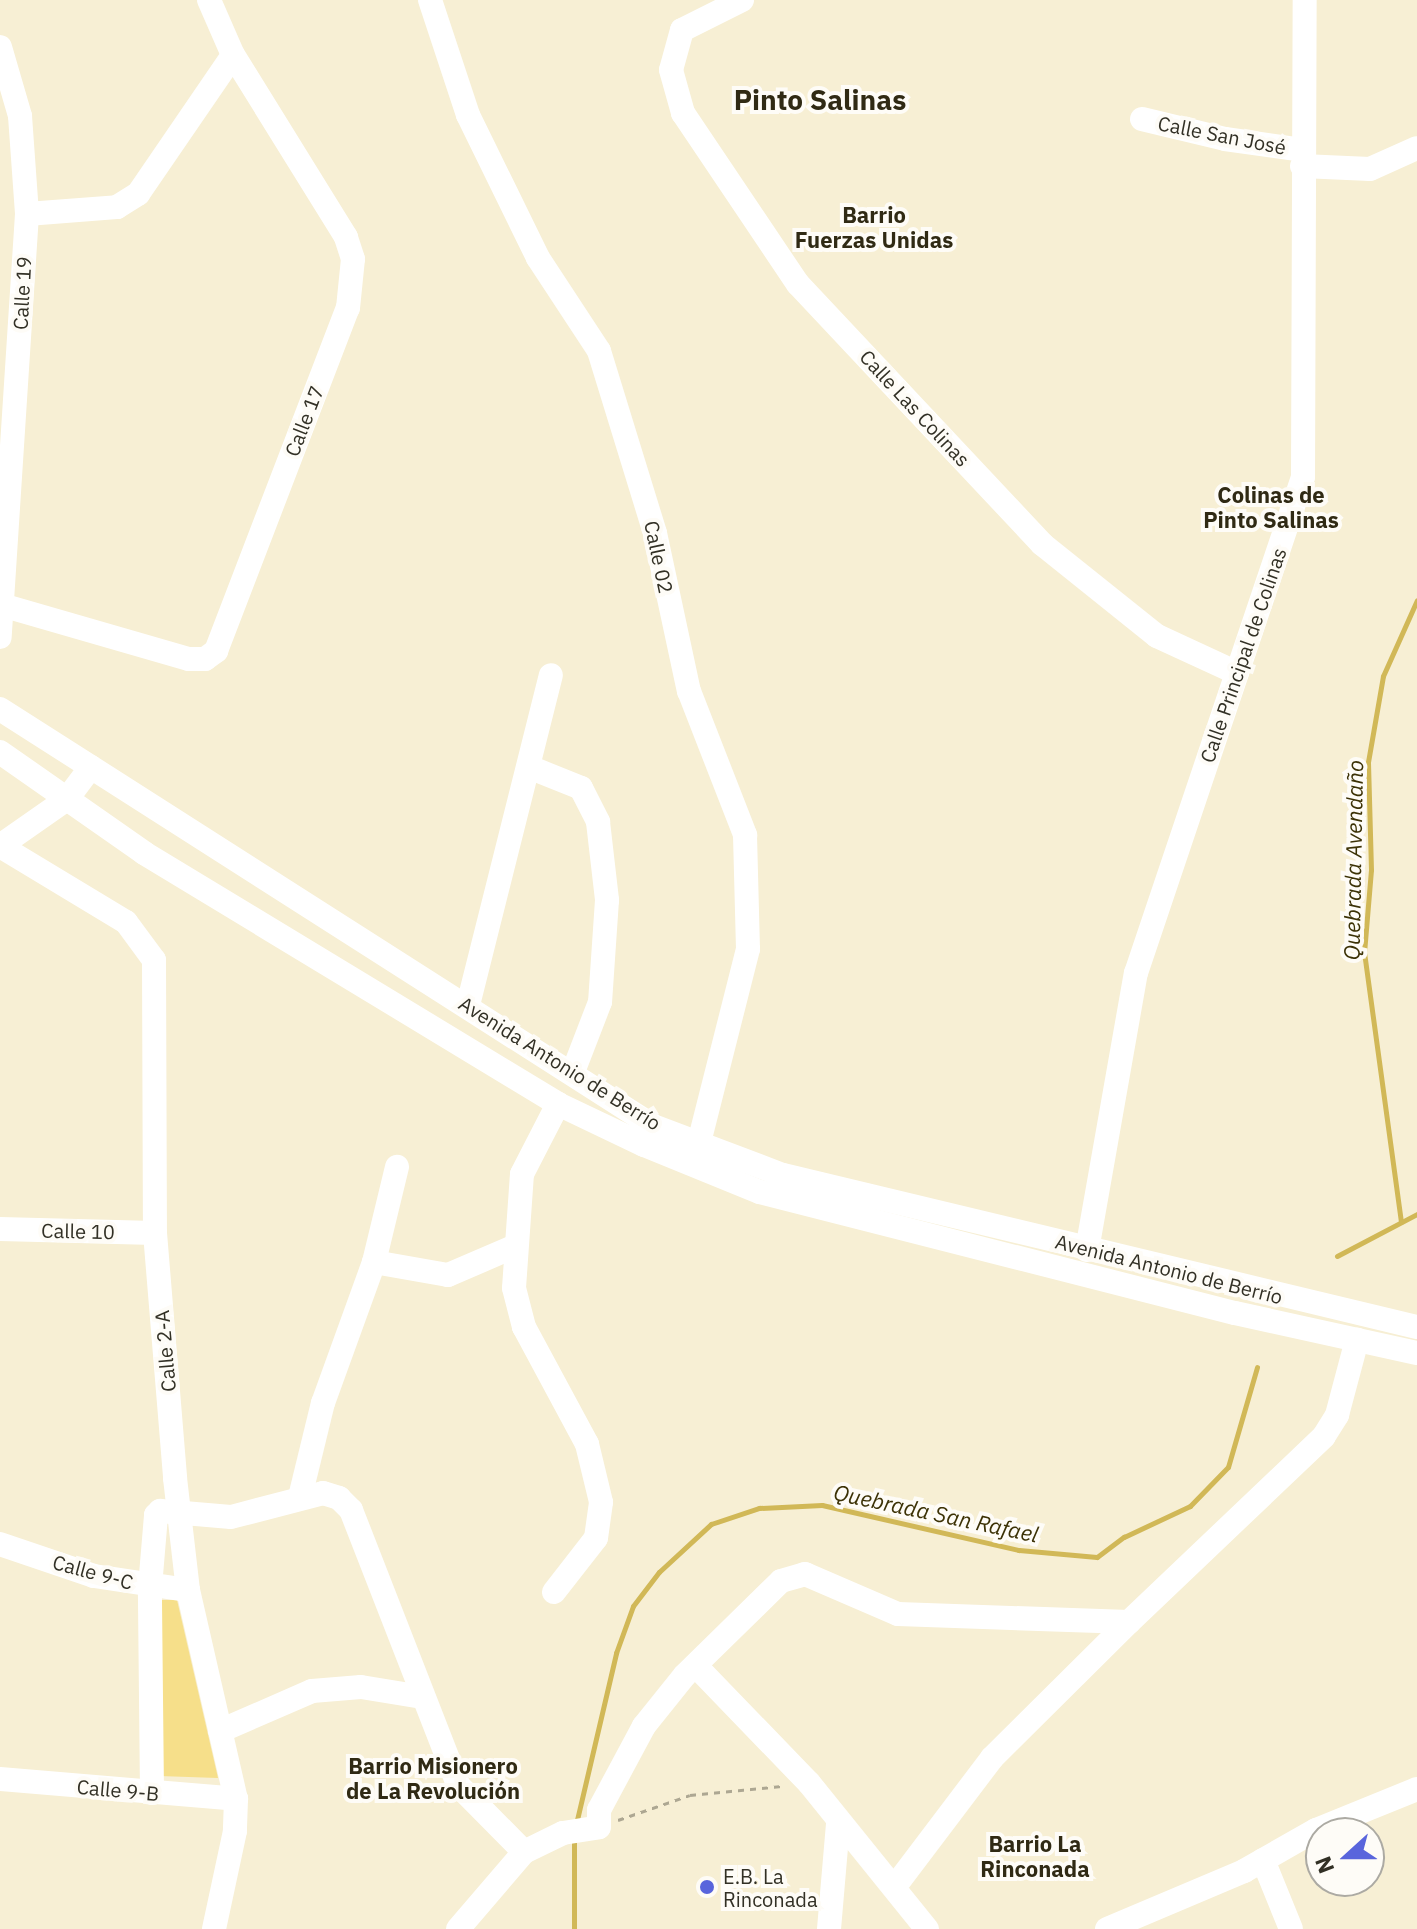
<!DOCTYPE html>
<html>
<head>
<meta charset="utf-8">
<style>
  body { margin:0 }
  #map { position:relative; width:1417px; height:1929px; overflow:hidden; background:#f7efd4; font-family:"IBM Plex Sans",sans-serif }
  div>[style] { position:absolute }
  .green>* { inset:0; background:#f6df8a }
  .stream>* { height:5px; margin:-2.5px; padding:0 2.5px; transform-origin:2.5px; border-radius:2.5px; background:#d1b857 }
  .path>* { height:3px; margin-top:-1.5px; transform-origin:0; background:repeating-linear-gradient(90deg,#ada792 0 6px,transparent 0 12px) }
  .minor>* { height:24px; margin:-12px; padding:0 12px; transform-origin:12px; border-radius:12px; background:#fff }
  .dots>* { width:22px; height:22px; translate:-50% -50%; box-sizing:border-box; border:4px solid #fefcf7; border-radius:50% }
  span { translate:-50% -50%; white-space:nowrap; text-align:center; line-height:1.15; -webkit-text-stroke:8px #fefcf7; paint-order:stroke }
  .street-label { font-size:20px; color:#323025 }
  .poi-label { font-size:20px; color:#323025 }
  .left { translate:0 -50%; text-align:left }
  .neighbourhood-label { font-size:22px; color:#302a14; font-weight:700 }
  .water-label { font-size:22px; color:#3c3206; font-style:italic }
  .district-label { font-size:28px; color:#302a14; font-weight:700 }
  .north { position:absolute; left:1305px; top:1817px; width:80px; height:80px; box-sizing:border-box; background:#fefcf7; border:2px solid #acaaa3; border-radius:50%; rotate:249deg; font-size:22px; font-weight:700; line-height:32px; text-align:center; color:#323025 }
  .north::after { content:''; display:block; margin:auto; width:28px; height:36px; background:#5965dc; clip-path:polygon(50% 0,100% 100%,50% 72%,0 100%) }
</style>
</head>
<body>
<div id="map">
  <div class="green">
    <div style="clip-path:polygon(162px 1600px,177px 1600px,218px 1778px,159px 1776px)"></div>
  </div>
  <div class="stream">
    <div style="left:1401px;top:1222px;width:272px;rotate:-97.8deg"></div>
    <div style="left:1364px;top:953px;width:83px;rotate:-85.2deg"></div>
    <div style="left:1371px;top:870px;width:108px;rotate:-91.6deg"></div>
    <div style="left:1368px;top:762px;width:87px;rotate:-80.1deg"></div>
    <div style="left:1383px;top:676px;width:83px;rotate:-65.9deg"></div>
    <div style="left:1337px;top:1256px;width:90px;rotate:-27.7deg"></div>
    <div style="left:576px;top:1824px;width:176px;rotate:-76.8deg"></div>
    <div style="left:616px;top:1653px;width:50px;rotate:-70.1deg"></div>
    <div style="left:633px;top:1606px;width:43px;rotate:-52.6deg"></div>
    <div style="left:659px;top:1572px;width:71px;rotate:-42.7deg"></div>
    <div style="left:711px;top:1524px;width:51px;rotate:-18.4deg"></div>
    <div style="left:759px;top:1508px;width:63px;rotate:-2.7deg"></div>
    <div style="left:822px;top:1505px;width:202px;rotate:12.9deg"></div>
    <div style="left:1019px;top:1550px;width:78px;rotate:5.1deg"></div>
    <div style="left:1097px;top:1557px;width:34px;rotate:-37deg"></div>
    <div style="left:1124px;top:1537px;width:73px;rotate:-25.2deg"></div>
    <div style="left:1190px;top:1506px;width:54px;rotate:-45.7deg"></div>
    <div style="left:1228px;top:1467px;width:104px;rotate:-73.8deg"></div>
    <div style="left:574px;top:1838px;width:91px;rotate:90deg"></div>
  </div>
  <div class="path">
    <div style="left:618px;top:1820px;width:76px;rotate:-19.1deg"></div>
    <div style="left:690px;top:1795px;width:92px;rotate:-5.6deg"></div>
  </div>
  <div class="minor">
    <div style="left:430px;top:0;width:121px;rotate:71.7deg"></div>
    <div style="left:468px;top:115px;width:159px;rotate:63.9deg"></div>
    <div style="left:538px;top:258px;width:111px;rotate:56.7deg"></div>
    <div style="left:599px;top:351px;width:190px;rotate:72.9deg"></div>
    <div style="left:655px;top:533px;width:162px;rotate:77.9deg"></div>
    <div style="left:689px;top:691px;width:155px;rotate:68.7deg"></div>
    <div style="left:745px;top:835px;width:114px;rotate:88.5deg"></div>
    <div style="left:748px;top:949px;width:200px;rotate:104.2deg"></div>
    <div style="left:742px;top:0;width:67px;rotate:153.4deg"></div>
    <div style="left:682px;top:30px;width:41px;rotate:105.4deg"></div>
    <div style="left:671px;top:70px;width:45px;rotate:74.4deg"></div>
    <div style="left:683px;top:113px;width:206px;rotate:56.1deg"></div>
    <div style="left:798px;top:284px;width:357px;rotate:46.8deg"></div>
    <div style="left:1042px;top:544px;width:147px;rotate:38.7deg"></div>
    <div style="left:1157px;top:636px;width:88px;rotate:24.8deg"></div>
    <div style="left:0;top:47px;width:72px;rotate:73.8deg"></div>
    <div style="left:20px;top:116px;width:98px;rotate:85.9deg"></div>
    <div style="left:27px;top:214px;width:424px;rotate:93.7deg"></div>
    <div style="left:1142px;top:119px;width:85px;rotate:13.5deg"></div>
    <div style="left:1225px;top:139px;width:78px;rotate:8.1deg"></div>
    <div style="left:1302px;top:166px;width:68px;rotate:2.5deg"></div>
    <div style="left:1370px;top:169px;width:51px;rotate:-24.1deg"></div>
    <div style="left:27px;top:214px;width:90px;rotate:-4.4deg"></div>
    <div style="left:117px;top:207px;width:25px;rotate:-32deg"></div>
    <div style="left:138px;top:194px;width:168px;rotate:-55.6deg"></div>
    <div style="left:5px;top:606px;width:191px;rotate:16.1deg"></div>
    <div style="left:189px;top:659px;width:16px"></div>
    <div style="left:205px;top:659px;width:14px;rotate:-36deg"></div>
    <div style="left:216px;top:651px;width:368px;rotate:-69deg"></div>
    <div style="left:348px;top:308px;width:49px;rotate:-84.2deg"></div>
    <div style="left:353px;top:259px;width:23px;rotate:-108deg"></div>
    <div style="left:346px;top:237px;width:214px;rotate:-121.8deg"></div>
    <div style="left:233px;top:55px;width:60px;rotate:-113.6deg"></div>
    <div style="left:0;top:709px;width:775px;rotate:32.56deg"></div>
    <div style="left:653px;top:1126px;width:139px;rotate:20.7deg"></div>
    <div style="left:783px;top:1175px;width:652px;rotate:13.48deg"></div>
    <div style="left:0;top:752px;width:176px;rotate:35deg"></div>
    <div style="left:144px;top:853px;width:484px;rotate:31.2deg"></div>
    <div style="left:558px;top:1104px;width:95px;rotate:25.5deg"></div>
    <div style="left:644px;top:1145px;width:125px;rotate:22.1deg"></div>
    <div style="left:760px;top:1192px;width:490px;rotate:14.3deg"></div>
    <div style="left:1235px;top:1313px;width:186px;rotate:12.4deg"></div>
    <div style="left:91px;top:767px;width:40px;rotate:127deg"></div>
    <div style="left:67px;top:799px;width:82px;rotate:145deg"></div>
    <div style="left:0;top:846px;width:147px;rotate:31.1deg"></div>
    <div style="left:126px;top:922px;width:47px;rotate:53.6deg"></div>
    <div style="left:154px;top:960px;width:273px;rotate:89.8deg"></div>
    <div style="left:155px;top:1233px;width:246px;rotate:85.3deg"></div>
    <div style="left:175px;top:1478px;width:113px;rotate:83.4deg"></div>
    <div style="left:188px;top:1590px;width:214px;rotate:77.1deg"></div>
    <div style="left:236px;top:1799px;width:32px;rotate:92deg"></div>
    <div style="left:235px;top:1831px;width:100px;rotate:102.1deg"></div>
    <div style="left:529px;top:767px;width:56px;rotate:22deg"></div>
    <div style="left:581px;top:788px;width:38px;rotate:63deg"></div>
    <div style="left:598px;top:822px;width:79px;rotate:83.4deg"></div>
    <div style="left:607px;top:900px;width:102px;rotate:93.9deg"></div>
    <div style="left:600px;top:1002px;width:75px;rotate:111.1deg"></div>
    <div style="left:468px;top:1005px;width:340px;rotate:-75.9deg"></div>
    <div style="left:0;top:1229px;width:155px;rotate:1.5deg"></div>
    <div style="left:1087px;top:1250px;width:281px;rotate:-80deg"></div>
    <div style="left:1136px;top:973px;width:523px;rotate:-71.39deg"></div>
    <div style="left:1303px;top:477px;width:477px;rotate:-89.8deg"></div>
    <div style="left:374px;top:1262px;width:75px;rotate:10deg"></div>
    <div style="left:448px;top:1275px;width:71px;rotate:-23.3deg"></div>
    <div style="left:300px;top:1497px;width:97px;rotate:-76.3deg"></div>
    <div style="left:323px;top:1403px;width:150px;rotate:-70.1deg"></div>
    <div style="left:374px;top:1262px;width:98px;rotate:-76.4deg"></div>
    <div style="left:0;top:1544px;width:99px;rotate:18.8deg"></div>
    <div style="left:94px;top:1576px;width:95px;rotate:8.5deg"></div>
    <div style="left:554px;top:1592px;width:68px;rotate:-52.1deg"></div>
    <div style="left:596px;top:1538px;width:36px;rotate:-82deg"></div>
    <div style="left:601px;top:1502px;width:60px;rotate:-103.6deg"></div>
    <div style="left:587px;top:1444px;width:133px;rotate:-118.3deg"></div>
    <div style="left:524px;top:1327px;width:40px;rotate:-104.4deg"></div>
    <div style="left:514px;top:1288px;width:114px;rotate:-86deg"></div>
    <div style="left:522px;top:1174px;width:79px;rotate:-62.8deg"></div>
    <div style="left:696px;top:1666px;width:163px;rotate:46deg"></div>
    <div style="left:809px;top:1783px;width:188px;rotate:51.1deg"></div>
    <div style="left:220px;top:1731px;width:100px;rotate:-23.5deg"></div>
    <div style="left:312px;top:1691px;width:49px;rotate:-4.7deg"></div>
    <div style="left:361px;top:1687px;width:62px;rotate:9.3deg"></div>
    <div style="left:0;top:1779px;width:237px;rotate:4.8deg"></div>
    <div style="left:152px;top:1793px;width:206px;rotate:-90.6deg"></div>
    <div style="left:150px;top:1587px;width:72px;rotate:-85.2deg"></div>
    <div style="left:156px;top:1515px;width:6px;rotate:-45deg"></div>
    <div style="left:160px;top:1511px;width:71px;rotate:4.8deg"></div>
    <div style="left:231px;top:1517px;width:95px;rotate:-14.6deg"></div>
    <div style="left:323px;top:1493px;width:17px;rotate:17deg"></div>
    <div style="left:339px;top:1498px;width:17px;rotate:45deg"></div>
    <div style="left:351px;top:1510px;width:295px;rotate:68.7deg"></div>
    <div style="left:458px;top:1785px;width:94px;rotate:45.4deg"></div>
    <div style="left:1263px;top:1860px;width:74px;rotate:67.9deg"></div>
    <div style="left:896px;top:1885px;width:159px;rotate:-52.9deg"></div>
    <div style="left:992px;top:1758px;width:193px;rotate:-44.8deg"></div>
    <div style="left:458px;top:1929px;width:101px;rotate:-49.4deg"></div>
    <div style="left:524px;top:1852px;width:43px;rotate:-26deg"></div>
    <div style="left:563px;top:1833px;width:36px;rotate:-9deg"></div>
    <div style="left:599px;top:1827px;width:17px;rotate:-90deg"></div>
    <div style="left:599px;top:1810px;width:95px;rotate:-61.8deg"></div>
    <div style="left:644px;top:1726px;width:65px;rotate:-51.2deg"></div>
    <div style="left:685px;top:1675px;width:134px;rotate:-44.4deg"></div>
    <div style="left:781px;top:1581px;width:25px;rotate:-16deg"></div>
    <div style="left:805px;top:1574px;width:101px;rotate:23.3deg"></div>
    <div style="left:898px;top:1614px;width:231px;rotate:2deg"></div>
    <div style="left:1129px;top:1622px;width:269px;rotate:-43.6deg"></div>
    <div style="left:1324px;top:1436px;width:25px;rotate:-58deg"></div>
    <div style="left:1337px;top:1415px;width:78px;rotate:-75.1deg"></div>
    <div style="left:829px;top:1929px;width:106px;rotate:-85.1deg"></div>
    <div style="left:1107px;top:1929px;width:149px;rotate:-22.9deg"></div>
    <div style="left:1244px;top:1871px;width:83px;rotate:-29.7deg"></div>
    <div style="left:1316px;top:1830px;width:109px;rotate:-22.1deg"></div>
  </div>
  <div class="dots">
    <div style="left:707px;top:1887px;background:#5965dc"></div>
  </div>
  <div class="street-label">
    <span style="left:1222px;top:135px;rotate:11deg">Calle San José</span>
    <span style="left:22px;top:293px;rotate:-87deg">Calle 19</span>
    <span style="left:915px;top:408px;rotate:47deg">Calle Las Colinas</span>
    <span style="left:304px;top:421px;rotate:-69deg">Calle 17</span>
    <span style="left:659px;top:557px;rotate:78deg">Calle 02</span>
    <span style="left:1243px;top:655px;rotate:-71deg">Calle Principal de Colinas</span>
    <span style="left:560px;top:1063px;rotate:32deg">Avenida Antonio de Berrío</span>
    <span style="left:78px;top:1231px;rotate:1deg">Calle 10</span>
    <span style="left:1169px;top:1269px;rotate:14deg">Avenida Antonio de Berrío</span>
    <span style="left:165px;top:1351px;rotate:-95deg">Calle 2-A</span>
    <span style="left:93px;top:1572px;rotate:15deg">Calle 9-C</span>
    <span style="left:118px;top:1790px;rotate:5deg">Calle 9-B</span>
  </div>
  <div class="poi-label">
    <span class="left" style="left:723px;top:1888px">E.B. La<br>Rinconada</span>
  </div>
  <div class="neighbourhood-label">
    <span style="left:874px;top:227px">Barrio<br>Fuerzas Unidas</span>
    <span style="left:1271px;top:507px">Colinas de<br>Pinto Salinas</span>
    <span style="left:433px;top:1778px">Barrio Misionero<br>de La Revolución</span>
    <span style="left:1035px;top:1856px">Barrio La<br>Rinconada</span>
  </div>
  <div class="water-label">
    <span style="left:1353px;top:860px;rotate:-89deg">Quebrada Avendaño</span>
    <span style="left:936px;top:1513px;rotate:12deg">Quebrada San Rafael</span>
  </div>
  <div class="district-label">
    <span style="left:820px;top:100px">Pinto Salinas</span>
  </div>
  <div class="north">N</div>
</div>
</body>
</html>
